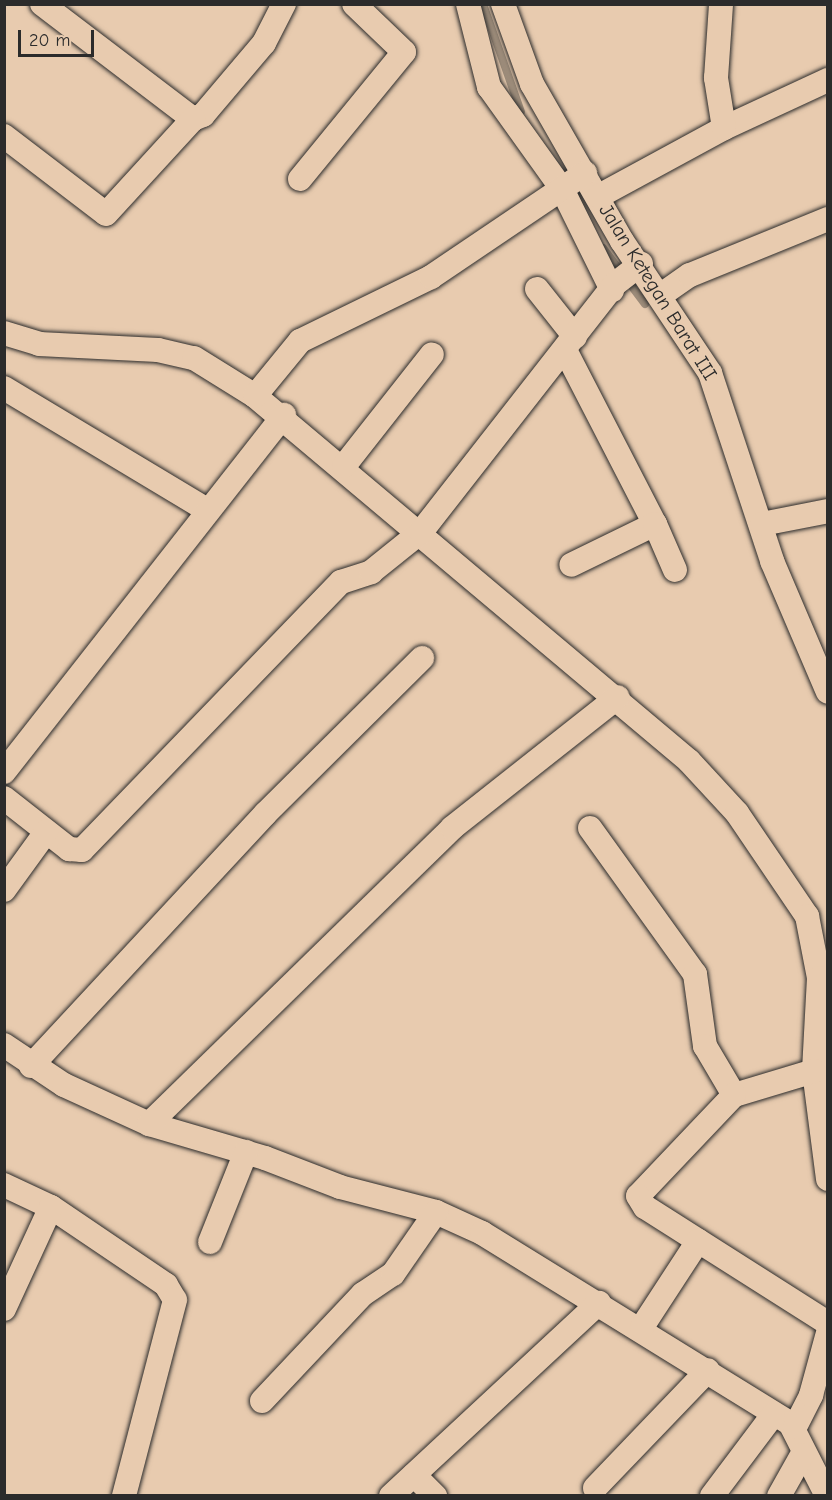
<!DOCTYPE html>
<html>
<head>
<meta charset="utf-8">
<style>
  body { margin:0 }
  #map { position:relative; width:832px; height:1500px; overflow:hidden; background:#e8cbaf; font-family:"Comic Neue",sans-serif }
  div>[style] { position:absolute }
  .stream>* { height:8px; margin:-4px; padding:0 4px; transform-origin:4px; border-radius:4px; background:#9d8c7a }
  .roads { filter:drop-shadow(0 0 2px #2b2b2b) drop-shadow(0 0 2px #2b2b2b) }
  .minor>* { height:24px; margin:-12px; padding:0 12px; transform-origin:12px; border-radius:12px; background:#e8cbaf }
  span { translate:-50% -50%; white-space:nowrap; text-align:center; line-height:1.15; -webkit-text-stroke:4.5px #e8cbaf; paint-order:stroke }
  .street-label { font-size:20px; color:#2b2b2b }
  .frame { position:absolute; inset:0; border:6px solid #2b2b2b; pointer-events:none }
  .scale { position:absolute; left:18px; top:30px; width:76px; height:27px; box-sizing:border-box; border:3px solid #2b2b2b; border-top:0; padding-left:8px; font-size:18px; line-height:21px; white-space:nowrap; color:#2b2b2b; -webkit-text-stroke:4px #e8cbaf; paint-order:stroke }
</style>
</head>
<body>
<div id="map">
  <div class="stream">
    <div style="left:483px;top:4px;width:114px;rotate:70.6deg"></div>
    <div style="left:603px;top:248px;width:70px;rotate:53.1deg"></div>
  </div>
  <div class="roads">
    <div class="minor">
      <div style="left:42px;top:4px;width:190px;rotate:37.3deg"></div>
      <div style="left:193px;top:119px;width:11px;rotate:-22deg"></div>
      <div style="left:203px;top:115px;width:94px;rotate:-49.7deg"></div>
      <div style="left:264px;top:43px;width:44px;rotate:-62.9deg"></div>
      <div style="left:468px;top:4px;width:86px;rotate:75.8deg"></div>
      <div style="left:489px;top:87px;width:125px;rotate:54.4deg"></div>
      <div style="left:562px;top:189px;width:113px;rotate:63.7deg"></div>
      <div style="left:503px;top:4px;width:85px;rotate:70.1deg"></div>
      <div style="left:532px;top:84px;width:181px;rotate:60.2deg"></div>
      <div style="left:622px;top:241px;width:159px;rotate:56.3deg"></div>
      <div style="left:710px;top:373px;width:198px;rotate:71.7deg"></div>
      <div style="left:772px;top:561px;width:142px;rotate:66.9deg"></div>
      <div style="left:724px;top:128px;width:115px;rotate:-24.8deg"></div>
      <div style="left:4px;top:136px;width:128px;rotate:37.4deg"></div>
      <div style="left:106px;top:214px;width:129px;rotate:-47.5deg"></div>
      <div style="left:300px;top:179px;width:164px;rotate:-50.7deg"></div>
      <div style="left:404px;top:52px;width:69px;rotate:-136.2deg"></div>
      <div style="left:599px;top:196px;width:142px;rotate:-28.5deg"></div>
      <div style="left:724px;top:128px;width:51px;rotate:-99.1deg"></div>
      <div style="left:716px;top:78px;width:74px;rotate:-86.1deg"></div>
      <div style="left:537px;top:289px;width:61px;rotate:51.6deg"></div>
      <div style="left:661px;top:295px;width:35px;rotate:-35deg"></div>
      <div style="left:690px;top:275px;width:149px;rotate:-22.1deg"></div>
      <div style="left:4px;top:333px;width:37px;rotate:17deg"></div>
      <div style="left:39px;top:344px;width:119px;rotate:2.9deg"></div>
      <div style="left:158px;top:350px;width:37px;rotate:13deg"></div>
      <div style="left:194px;top:358px;width:72px;rotate:31.9deg"></div>
      <div style="left:255px;top:396px;width:567px;rotate:40.06deg"></div>
      <div style="left:689px;top:761px;width:71px;rotate:47.3deg"></div>
      <div style="left:737px;top:813px;width:125px;rotate:55.8deg"></div>
      <div style="left:807px;top:916px;width:63px;rotate:79deg"></div>
      <div style="left:819px;top:978px;width:93px;rotate:93.1deg"></div>
      <div style="left:814px;top:1071px;width:109px;rotate:82.6deg"></div>
      <div style="left:565px;top:350px;width:196px;rotate:62.7deg"></div>
      <div style="left:655px;top:524px;width:93px;rotate:154deg"></div>
      <div style="left:4px;top:388px;width:237px;rotate:31deg"></div>
      <div style="left:255px;top:396px;width:71px;rotate:-50.7deg"></div>
      <div style="left:300px;top:341px;width:146px;rotate:-26deg"></div>
      <div style="left:431px;top:277px;width:186px;rotate:-34deg"></div>
      <div style="left:344px;top:466px;width:142px;rotate:-51.8deg"></div>
      <div style="left:655px;top:524px;width:50px;rotate:66.5deg"></div>
      <div style="left:762px;top:524px;width:67px;rotate:-11.1deg"></div>
      <div style="left:4px;top:772px;width:454px;rotate:-51.9deg"></div>
      <div style="left:4px;top:798px;width:83px;rotate:38.1deg"></div>
      <div style="left:69px;top:849px;width:13px;rotate:4deg"></div>
      <div style="left:82px;top:850px;width:373px;rotate:-46deg"></div>
      <div style="left:341px;top:582px;width:32px;rotate:-18deg"></div>
      <div style="left:371px;top:572px;width:64px;rotate:-38.7deg"></div>
      <div style="left:421px;top:532px;width:315px;rotate:-52deg"></div>
      <div style="left:615px;top:284px;width:33px;rotate:-38deg"></div>
      <div style="left:590px;top:828px;width:180px;rotate:54.3deg"></div>
      <div style="left:695px;top:974px;width:73px;rotate:82.1deg"></div>
      <div style="left:705px;top:1046px;width:57px;rotate:59.4deg"></div>
      <div style="left:4px;top:890px;width:72px;rotate:-54.1deg"></div>
      <div style="left:4px;top:1045px;width:72px;rotate:33.7deg"></div>
      <div style="left:64px;top:1085px;width:94px;rotate:24.6deg"></div>
      <div style="left:149px;top:1124px;width:121px;rotate:16.3deg"></div>
      <div style="left:265px;top:1158px;width:80px;rotate:21.1deg"></div>
      <div style="left:340px;top:1187px;width:99px;rotate:14.6deg"></div>
      <div style="left:436px;top:1212px;width:51px;rotate:24.5deg"></div>
      <div style="left:482px;top:1233px;width:362px;rotate:31.7deg"></div>
      <div style="left:790px;top:1423px;width:82px;rotate:63.1deg"></div>
      <div style="left:31px;top:1066px;width:345px;rotate:-47.1deg"></div>
      <div style="left:266px;top:813px;width:220px;rotate:-44.8deg"></div>
      <div style="left:814px;top:1071px;width:84px;rotate:163.3deg"></div>
      <div style="left:734px;top:1095px;width:139px;rotate:133.5deg"></div>
      <div style="left:638px;top:1196px;width:13px;rotate:58deg"></div>
      <div style="left:645px;top:1207px;width:217px;rotate:32.4deg"></div>
      <div style="left:149px;top:1124px;width:424px;rotate:-44.3deg"></div>
      <div style="left:452px;top:828px;width:211px;rotate:-38.3deg"></div>
      <div style="left:4px;top:1185px;width:52px;rotate:25.1deg"></div>
      <div style="left:51px;top:1207px;width:139px;rotate:34.1deg"></div>
      <div style="left:166px;top:1285px;width:17px;rotate:59deg"></div>
      <div style="left:175px;top:1300px;width:203px;rotate:104.6deg"></div>
      <div style="left:210px;top:1242px;width:97px;rotate:-68.2deg"></div>
      <div style="left:4px;top:1309px;width:112px;rotate:-65.3deg"></div>
      <div style="left:642px;top:1327px;width:103px;rotate:-56.9deg"></div>
      <div style="left:262px;top:1401px;width:147px;rotate:-46.7deg"></div>
      <div style="left:363px;top:1294px;width:36px;rotate:-34deg"></div>
      <div style="left:393px;top:1274px;width:75px;rotate:-55.3deg"></div>
      <div style="left:795px;top:1427px;width:36px;rotate:-63deg"></div>
      <div style="left:811px;top:1395px;width:64px;rotate:-74.7deg"></div>
      <div style="left:414px;top:1475px;width:30px;rotate:45deg"></div>
      <div style="left:595px;top:1488px;width:163px;rotate:-46.2deg"></div>
      <div style="left:391px;top:1496px;width:284px;rotate:-42.9deg"></div>
      <div style="left:712px;top:1496px;width:101px;rotate:-53deg"></div>
      <div style="left:779px;top:1496px;width:47px;rotate:-60.7deg"></div>
    </div>
  </div>
  <div class="street-label">
    <span style="left:658px;top:292px;rotate:58deg">Jalan Ketegan Barat III</span>
  </div>
  <div class="frame"></div>
  <div class="scale">20 m</div>
</div>
</body>
</html>
